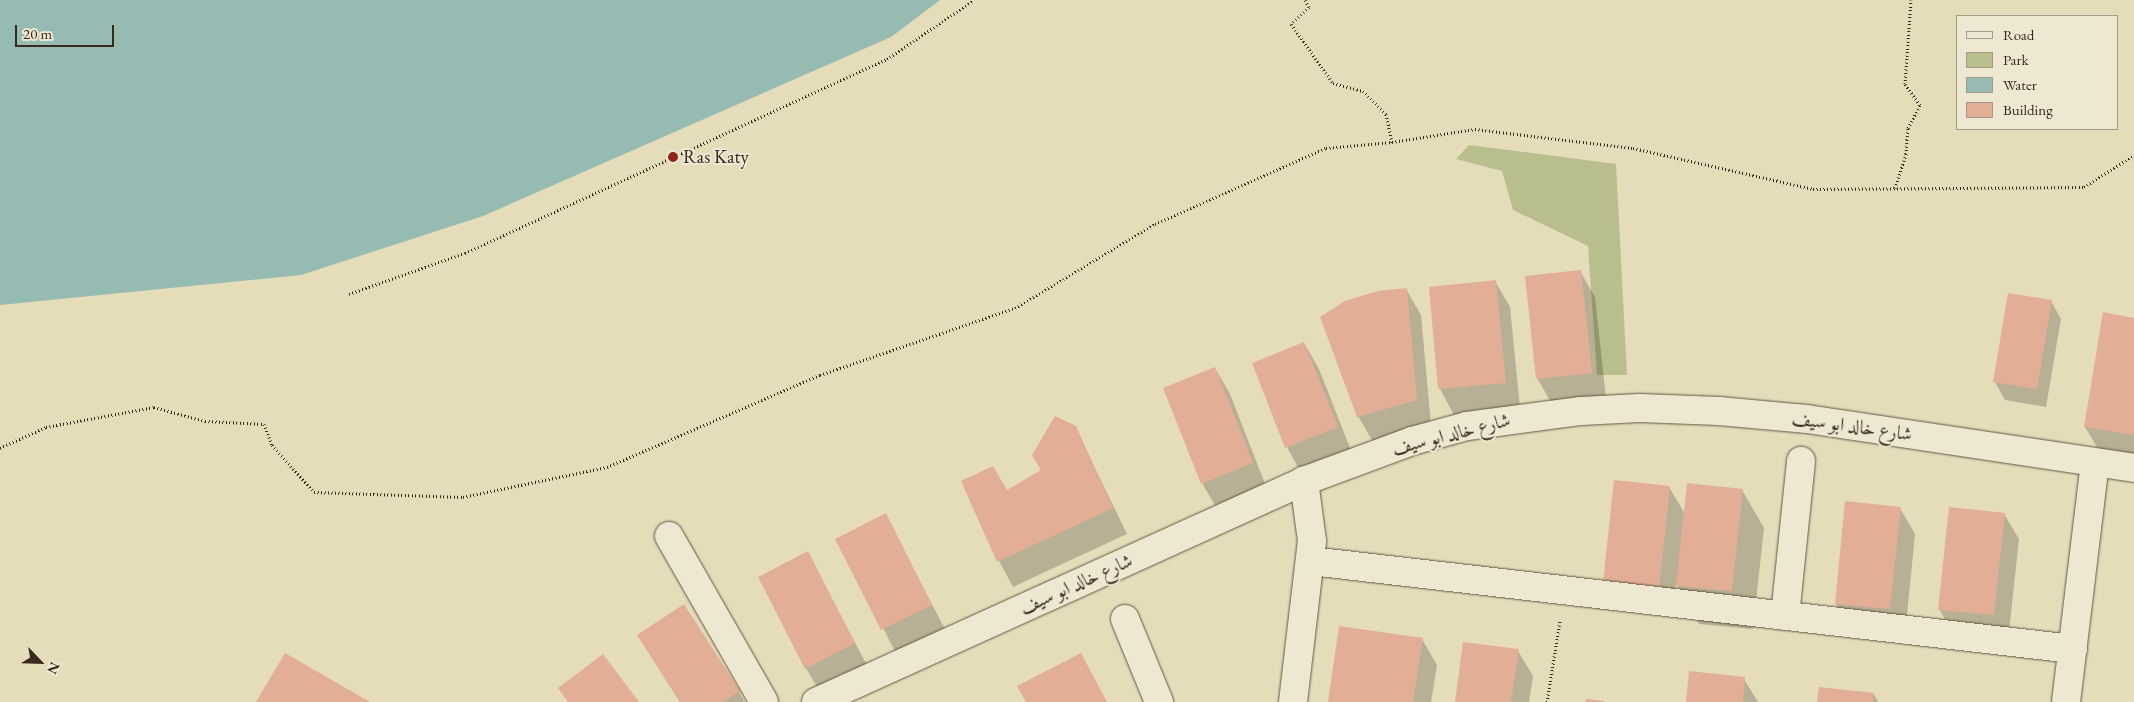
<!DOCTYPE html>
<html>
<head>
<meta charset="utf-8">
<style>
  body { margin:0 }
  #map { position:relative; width:2134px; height:702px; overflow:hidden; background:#e5dcba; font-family:"EB Garamond",Amiri,serif }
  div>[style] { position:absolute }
  .green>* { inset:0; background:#b8bf8d }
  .water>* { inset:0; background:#96bbb2 }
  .shadow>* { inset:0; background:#0003 }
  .building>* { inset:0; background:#e2af96 }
  .path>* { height:3px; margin-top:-1.5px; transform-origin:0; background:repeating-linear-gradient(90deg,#39281d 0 1px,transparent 0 3.5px) }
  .roads { filter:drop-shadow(0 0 1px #645544) drop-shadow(0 0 1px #645544) }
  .minor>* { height:28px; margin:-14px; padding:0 14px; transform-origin:14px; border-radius:14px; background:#eee8d2 }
  .dots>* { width:14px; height:14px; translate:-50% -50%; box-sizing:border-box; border:2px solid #eee8d2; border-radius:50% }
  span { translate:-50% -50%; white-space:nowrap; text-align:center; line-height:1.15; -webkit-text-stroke:4px #eee8d2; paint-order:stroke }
  .poi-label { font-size:19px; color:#39281d }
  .left { translate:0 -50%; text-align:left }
  .street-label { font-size:19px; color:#39281d }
  .legend { position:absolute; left:1956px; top:15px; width:162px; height:115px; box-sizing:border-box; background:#eee8d2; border:1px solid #a69b8a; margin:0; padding:6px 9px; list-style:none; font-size:15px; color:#39281d }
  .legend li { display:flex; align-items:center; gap:10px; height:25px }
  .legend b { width:25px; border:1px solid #a69b8a }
  .north { position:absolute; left:15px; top:637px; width:50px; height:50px; -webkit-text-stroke:4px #eee8d2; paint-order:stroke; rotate:114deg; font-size:14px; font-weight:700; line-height:20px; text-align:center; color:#39281d }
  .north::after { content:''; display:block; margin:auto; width:18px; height:22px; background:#39281d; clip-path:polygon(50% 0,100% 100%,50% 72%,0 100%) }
  .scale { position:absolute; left:15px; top:25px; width:99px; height:22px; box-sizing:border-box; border:2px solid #39281d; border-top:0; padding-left:6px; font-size:15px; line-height:18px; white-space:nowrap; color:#39281d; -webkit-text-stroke:4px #eee8d2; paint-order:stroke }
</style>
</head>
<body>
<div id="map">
  <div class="green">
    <div style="clip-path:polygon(1469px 145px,1616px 164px,1627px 375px,1597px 375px,1588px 246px,1513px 210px,1502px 171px,1456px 159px)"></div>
  </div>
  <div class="water">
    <div style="clip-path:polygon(0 0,940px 0,891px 37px,483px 216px,301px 275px,0 305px)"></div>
  </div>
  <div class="shadow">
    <div style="clip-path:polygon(1580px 271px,1595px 297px,1606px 398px,1552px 404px,1537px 378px)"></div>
    <div style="clip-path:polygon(1495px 281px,1510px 307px,1520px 408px,1454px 415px,1440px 389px,1430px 288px)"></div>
    <div style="clip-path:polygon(1406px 289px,1421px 315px,1431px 425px,1373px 442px,1358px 416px)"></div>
    <div style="clip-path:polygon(2051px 301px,2061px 319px,2046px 407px,2005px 400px,1995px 382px)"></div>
    <div style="clip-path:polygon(2134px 319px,2134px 458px,2100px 452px,2085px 427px)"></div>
    <div style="clip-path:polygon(1304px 343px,1319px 369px,1352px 453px,1301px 473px,1287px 447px)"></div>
    <div style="clip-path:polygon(1215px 368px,1230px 394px,1267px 489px,1217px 509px,1202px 483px)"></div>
    <div style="clip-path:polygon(1075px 427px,1127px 534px,1013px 587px,999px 561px,1042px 470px)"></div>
    <div style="clip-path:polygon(1669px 487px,1685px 514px,1742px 490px,1764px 528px,1753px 629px,1699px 624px,1676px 584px,1673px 614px,1619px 609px)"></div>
    <div style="clip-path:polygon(1900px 508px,1915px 534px,1905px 635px,1851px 629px,1836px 604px)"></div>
    <div style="clip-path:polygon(2004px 514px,2019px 539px,2008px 641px,1954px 635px,1939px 609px)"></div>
    <div style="clip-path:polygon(885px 515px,946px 631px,897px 655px,837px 539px)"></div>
    <div style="clip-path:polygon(807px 553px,869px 669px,821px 694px,806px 668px)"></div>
    <div style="clip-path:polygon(1422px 639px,1437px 665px,1431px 702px,1330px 702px)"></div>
    <div style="clip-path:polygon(1518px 651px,1533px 676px,1529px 702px,1456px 702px)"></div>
    <div style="clip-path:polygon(649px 653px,739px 692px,745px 702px,680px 702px)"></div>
    <div style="clip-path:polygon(1744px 679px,1758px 702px,1688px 702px)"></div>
    <div style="clip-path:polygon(1874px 694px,1878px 702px,1818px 702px)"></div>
  </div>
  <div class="building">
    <div style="clip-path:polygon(1581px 270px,1592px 373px,1536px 379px,1525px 276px)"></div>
    <div style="clip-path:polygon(1496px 280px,1506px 383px,1438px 389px,1429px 287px)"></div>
    <div style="clip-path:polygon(1407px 288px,1417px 400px,1357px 417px,1320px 317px,1345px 301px,1378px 291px)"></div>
    <div style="clip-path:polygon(2008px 293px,2052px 300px,2037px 389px,1993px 382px)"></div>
    <div style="clip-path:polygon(2103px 312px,2134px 318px,2134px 435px,2084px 427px)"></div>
    <div style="clip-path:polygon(1304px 342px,1338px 427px,1285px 448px,1252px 363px)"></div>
    <div style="clip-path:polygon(1215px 367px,1253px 463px,1201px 484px,1163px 388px)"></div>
    <div style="clip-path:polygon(1055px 416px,1076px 426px,1113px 508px,997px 562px,961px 481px,993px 466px,1007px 490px,1041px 470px,1032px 455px)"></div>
    <div style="clip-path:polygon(1614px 480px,1670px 486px,1659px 589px,1603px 583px)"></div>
    <div style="clip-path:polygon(1687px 483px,1743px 489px,1732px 591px,1676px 586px)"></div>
    <div style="clip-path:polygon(1845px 501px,1901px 507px,1890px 609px,1835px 604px)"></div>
    <div style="clip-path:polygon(1949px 507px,2005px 513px,1994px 615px,1938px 610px)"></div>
    <div style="clip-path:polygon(886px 513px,932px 605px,881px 630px,835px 539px)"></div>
    <div style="clip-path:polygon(808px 551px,855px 643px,805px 669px,758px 577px)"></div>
    <div style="clip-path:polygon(684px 604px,740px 691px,722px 702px,680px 702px,637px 635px)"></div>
    <div style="clip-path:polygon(1339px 626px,1423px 638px,1413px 702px,1328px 702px)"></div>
    <div style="clip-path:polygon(1463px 642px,1519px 649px,1511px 702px,1455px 702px)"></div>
    <div style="clip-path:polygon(285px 653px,370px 702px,256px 702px)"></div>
    <div style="clip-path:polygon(1081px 653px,1107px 702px,1026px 702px,1017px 686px)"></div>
    <div style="clip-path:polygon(603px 654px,639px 702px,568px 702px,558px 688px)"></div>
    <div style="clip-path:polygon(1689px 671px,1745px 677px,1743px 702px,1686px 702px)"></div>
    <div style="clip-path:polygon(1819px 687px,1874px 693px,1873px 702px,1817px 702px)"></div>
    <div style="clip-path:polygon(1586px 699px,1604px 701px,1604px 702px,1586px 702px)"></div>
  </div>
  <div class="path">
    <div style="left:1305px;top:0;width:8px;rotate:60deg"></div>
    <div style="left:1309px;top:7px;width:25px;rotate:137deg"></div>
    <div style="left:1291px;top:24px;width:72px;rotate:54.6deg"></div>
    <div style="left:1333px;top:83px;width:31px;rotate:15deg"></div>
    <div style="left:1363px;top:91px;width:33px;rotate:45deg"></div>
    <div style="left:1386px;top:114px;width:29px;rotate:78deg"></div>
    <div style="left:1895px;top:188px;width:36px;rotate:-72deg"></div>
    <div style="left:1906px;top:154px;width:26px;rotate:-86deg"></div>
    <div style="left:1908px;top:128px;width:26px;rotate:-62deg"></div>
    <div style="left:1920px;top:105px;width:26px;rotate:-126deg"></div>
    <div style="left:1905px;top:84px;width:84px;rotate:-85.9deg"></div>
    <div style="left:349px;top:294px;width:123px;rotate:-19.5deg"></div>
    <div style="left:465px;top:253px;width:464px;rotate:-24.7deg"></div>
    <div style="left:887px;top:59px;width:105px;rotate:-34.1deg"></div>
    <div style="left:0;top:448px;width:51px;rotate:-24.5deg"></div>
    <div style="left:46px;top:427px;width:110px;rotate:-10.5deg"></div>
    <div style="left:154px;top:407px;width:53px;rotate:15.4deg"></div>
    <div style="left:205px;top:421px;width:59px;rotate:2.9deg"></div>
    <div style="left:264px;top:424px;width:22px;rotate:69deg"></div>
    <div style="left:272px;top:445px;width:63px;rotate:48.2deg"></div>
    <div style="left:314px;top:492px;width:149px;rotate:1.9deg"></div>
    <div style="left:463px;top:497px;width:147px;rotate:-11.8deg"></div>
    <div style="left:607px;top:467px;width:232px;rotate:-23.4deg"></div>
    <div style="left:820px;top:375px;width:206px;rotate:-19deg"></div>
    <div style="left:1015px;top:308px;width:163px;rotate:-31deg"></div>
    <div style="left:1155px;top:224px;width:187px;rotate:-24deg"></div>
    <div style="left:1326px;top:148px;width:66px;rotate:-5.2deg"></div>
    <div style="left:1392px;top:142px;width:84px;rotate:-8.9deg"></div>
    <div style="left:1475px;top:129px;width:159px;rotate:6.9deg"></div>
    <div style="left:1633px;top:148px;width:185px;rotate:12.8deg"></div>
    <div style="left:1813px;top:189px;width:271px;rotate:-0.4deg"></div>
    <div style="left:2084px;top:187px;width:59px;rotate:-32.6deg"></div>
    <div style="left:1547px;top:702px;width:82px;rotate:-80.9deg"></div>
  </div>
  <div class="roads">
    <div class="minor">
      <div style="left:669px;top:536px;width:191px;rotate:60.2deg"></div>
      <div style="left:1311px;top:561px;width:767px;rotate:6.59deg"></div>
      <div style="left:1785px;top:616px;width:156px;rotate:-84.1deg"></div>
      <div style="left:1125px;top:619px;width:90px;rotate:67.7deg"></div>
      <div style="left:816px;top:702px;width:536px;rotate:-24.36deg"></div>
      <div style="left:1304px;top:481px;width:115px;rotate:-20.3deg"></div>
      <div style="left:1412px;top:441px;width:57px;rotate:-15.3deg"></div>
      <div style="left:1467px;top:426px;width:115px;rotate:-7.5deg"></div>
      <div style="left:1581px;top:411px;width:59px;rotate:-2.9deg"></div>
      <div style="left:1640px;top:408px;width:79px;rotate:2.2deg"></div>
      <div style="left:1719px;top:411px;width:88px;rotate:5.2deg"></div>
      <div style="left:1807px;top:419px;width:331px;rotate:8.5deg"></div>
      <div style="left:1293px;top:702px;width:162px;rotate:-83.3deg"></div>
      <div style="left:1312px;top:541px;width:61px;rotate:-97.6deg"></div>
      <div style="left:2066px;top:702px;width:241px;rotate:-83.1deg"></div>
    </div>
  </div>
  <div class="dots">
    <div style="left:673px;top:157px;background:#8f2418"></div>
  </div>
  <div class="poi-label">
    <span class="left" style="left:683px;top:157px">Ras Katy</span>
  </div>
  <div class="street-label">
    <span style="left:1852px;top:426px;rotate:8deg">شارع خالد ابو سيف</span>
    <span style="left:1451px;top:434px;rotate:-14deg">شارع خالد ابو سيف</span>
    <span style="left:1076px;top:584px;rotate:-24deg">شارع خالد ابو سيف</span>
  </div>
  <ul class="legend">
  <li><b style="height:6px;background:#eee8d2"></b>Road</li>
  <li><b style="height:14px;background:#b8bf8d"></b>Park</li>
  <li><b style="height:14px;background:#96bbb2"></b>Water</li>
  <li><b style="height:14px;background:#e2af96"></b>Building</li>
  </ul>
  <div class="north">N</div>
  <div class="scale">20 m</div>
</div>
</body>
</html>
